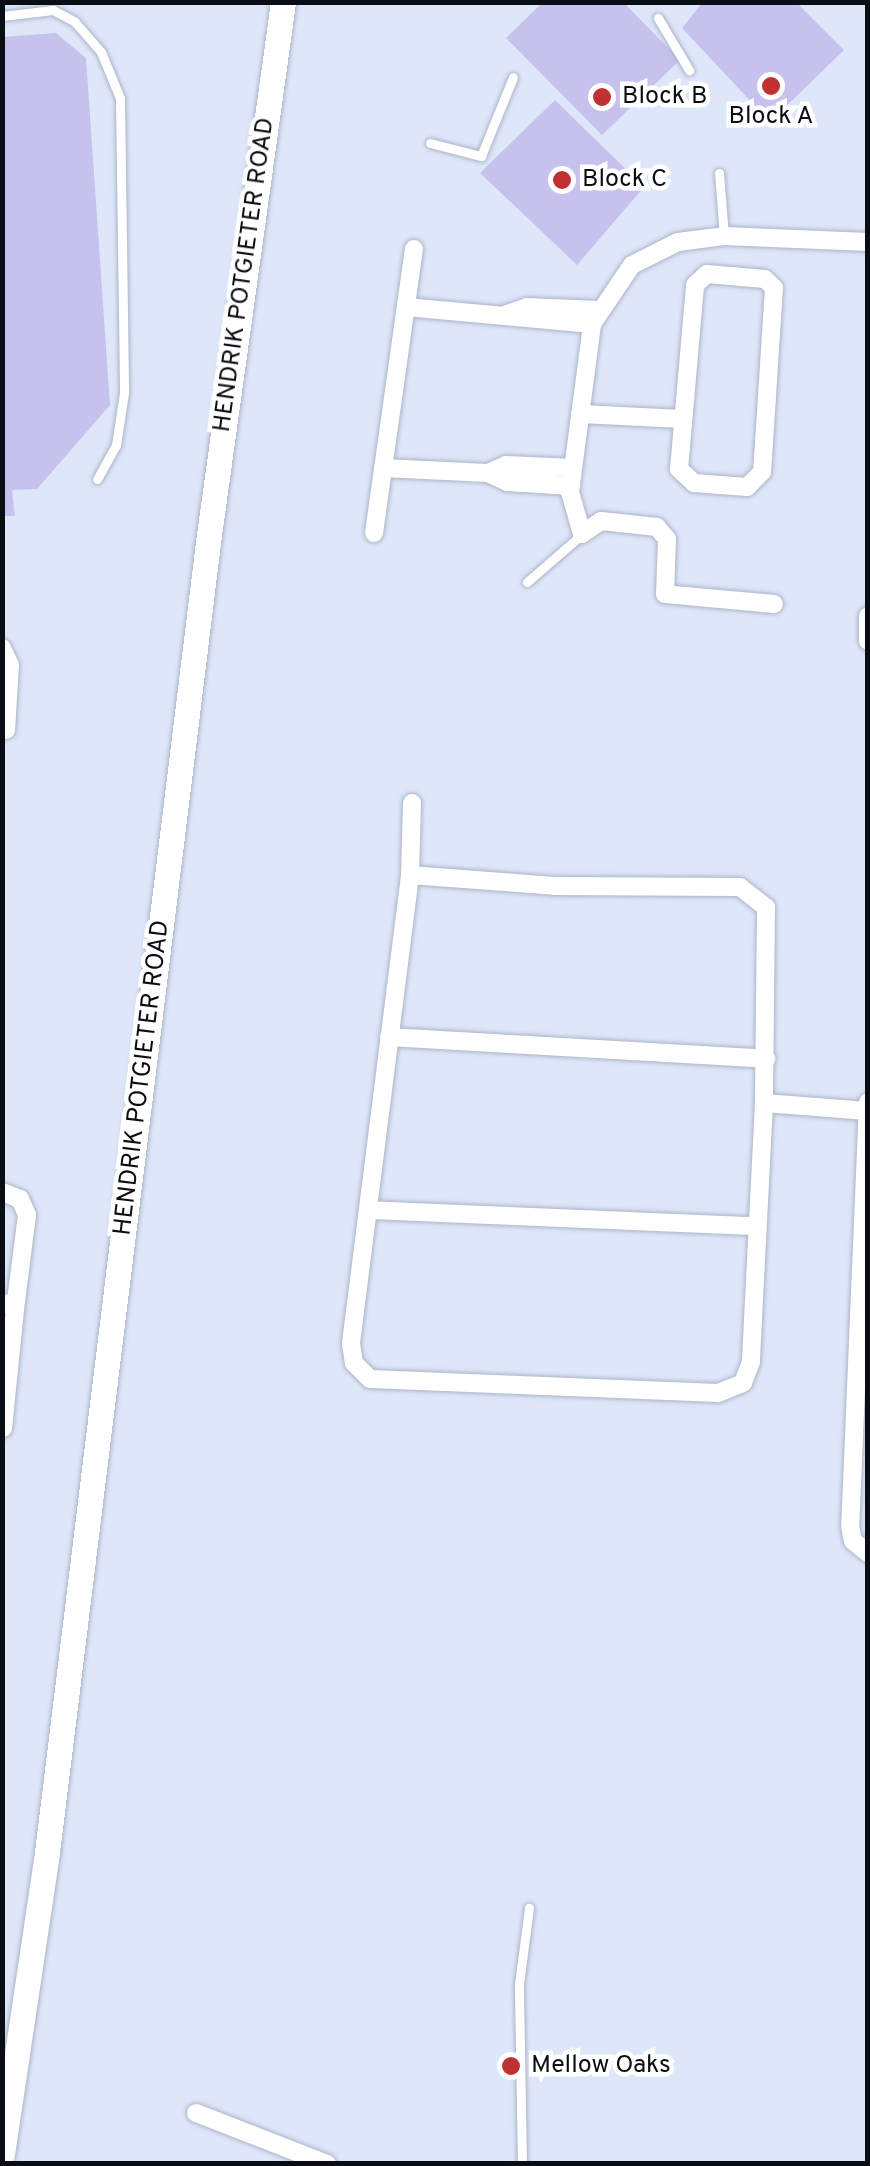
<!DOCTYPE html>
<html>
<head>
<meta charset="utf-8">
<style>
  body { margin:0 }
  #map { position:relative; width:870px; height:2166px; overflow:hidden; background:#dee7fa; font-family:Overpass,sans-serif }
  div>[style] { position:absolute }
  .building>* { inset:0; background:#c6c1ed }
  .roads { filter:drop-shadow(0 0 2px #acb5c8) drop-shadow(0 0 2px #acb5c8) }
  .lane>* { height:9px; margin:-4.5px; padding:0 4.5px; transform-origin:4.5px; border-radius:4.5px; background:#fff }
  .street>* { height:18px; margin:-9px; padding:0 9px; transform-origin:9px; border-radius:9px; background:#fff }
  .secondary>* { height:25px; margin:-12.5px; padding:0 12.5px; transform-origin:12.5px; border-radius:12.5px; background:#fff }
  .dots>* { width:28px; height:28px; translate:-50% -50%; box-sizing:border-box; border:5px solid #fff; border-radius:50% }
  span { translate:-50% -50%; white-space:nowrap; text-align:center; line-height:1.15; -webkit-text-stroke:9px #fff; paint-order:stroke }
  .poi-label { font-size:25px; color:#0a0d13 }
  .left { translate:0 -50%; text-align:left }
  .street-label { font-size:25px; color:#0a0d13 }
  .frame { position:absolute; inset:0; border:5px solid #0a0d13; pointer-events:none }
</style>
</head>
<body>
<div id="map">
  <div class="building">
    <div style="clip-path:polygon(543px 2px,623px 2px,680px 60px,602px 135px,506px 38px)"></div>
    <div style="clip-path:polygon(703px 2px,796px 2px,844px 50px,770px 122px,682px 28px)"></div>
    <div style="clip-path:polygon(56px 33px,86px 58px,110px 405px,37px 489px,12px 490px,15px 516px,2px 516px,2px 37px)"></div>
    <div style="clip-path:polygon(555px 100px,644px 187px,577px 265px,480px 173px)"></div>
  </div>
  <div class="roads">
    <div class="lane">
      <div style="left:2px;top:16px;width:51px;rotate:-6.7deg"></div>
      <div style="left:53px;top:10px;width:24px;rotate:28deg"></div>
      <div style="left:74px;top:21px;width:41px;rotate:48.9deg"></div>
      <div style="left:101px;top:52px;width:50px;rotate:67.6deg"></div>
      <div style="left:120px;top:98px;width:295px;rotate:89.2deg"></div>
      <div style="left:124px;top:393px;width:53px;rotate:98.7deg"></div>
      <div style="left:116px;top:445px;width:39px;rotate:119deg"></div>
      <div style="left:658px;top:18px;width:61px;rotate:59.2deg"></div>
      <div style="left:430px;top:143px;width:53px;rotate:14.3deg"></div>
      <div style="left:481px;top:156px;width:85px;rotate:-67.9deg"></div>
      <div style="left:719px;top:173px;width:63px;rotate:85.5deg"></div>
      <div style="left:527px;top:582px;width:72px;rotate:-41deg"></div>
      <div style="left:522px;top:2164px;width:180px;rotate:-91deg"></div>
      <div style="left:519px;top:1984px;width:77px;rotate:-82.5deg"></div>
    </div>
    <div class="street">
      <div style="left:707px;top:274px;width:58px;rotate:4.9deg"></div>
      <div style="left:765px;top:279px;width:13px;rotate:45deg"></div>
      <div style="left:774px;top:288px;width:184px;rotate:93.7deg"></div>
      <div style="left:762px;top:472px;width:21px;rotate:135deg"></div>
      <div style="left:747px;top:487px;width:53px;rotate:-175.7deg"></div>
      <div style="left:694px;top:483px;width:21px;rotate:-137deg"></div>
      <div style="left:679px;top:469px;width:185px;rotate:-85deg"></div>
      <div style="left:695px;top:285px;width:16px;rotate:-43deg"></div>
      <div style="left:406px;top:307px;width:187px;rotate:5.2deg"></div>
      <div style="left:507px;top:314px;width:21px;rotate:-19deg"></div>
      <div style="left:527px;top:307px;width:71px;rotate:2.4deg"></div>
      <div style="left:580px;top:414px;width:103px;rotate:2.8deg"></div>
      <div style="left:383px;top:468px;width:105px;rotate:2.7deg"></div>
      <div style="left:488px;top:473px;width:21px;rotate:25deg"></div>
      <div style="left:507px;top:482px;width:64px;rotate:3.6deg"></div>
      <div style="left:488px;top:473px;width:20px;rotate:-24deg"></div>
      <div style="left:506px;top:465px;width:67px;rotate:2.6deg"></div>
      <div style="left:374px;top:533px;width:287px;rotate:-82deg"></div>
      <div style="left:774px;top:604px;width:109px;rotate:-174.8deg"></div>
      <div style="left:665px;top:594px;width:55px;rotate:-87.9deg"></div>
      <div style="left:667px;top:539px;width:16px;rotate:-130deg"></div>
      <div style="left:657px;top:527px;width:56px;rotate:-173.9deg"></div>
      <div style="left:601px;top:521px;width:23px;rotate:146deg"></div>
      <div style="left:582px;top:534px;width:44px;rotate:-105.9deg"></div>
      <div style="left:570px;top:492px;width:169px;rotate:-82.5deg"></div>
      <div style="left:592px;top:324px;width:71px;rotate:-55.9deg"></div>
      <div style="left:632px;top:265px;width:51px;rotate:-26.6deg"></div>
      <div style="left:678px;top:242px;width:46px;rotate:-7.4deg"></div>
      <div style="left:724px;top:236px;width:144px;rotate:2.4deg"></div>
      <div style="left:868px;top:616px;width:25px;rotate:90deg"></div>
      <div style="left:2px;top:648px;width:19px;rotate:65deg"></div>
      <div style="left:10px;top:665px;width:65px;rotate:93.5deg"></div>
      <div style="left:410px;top:875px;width:145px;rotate:4.3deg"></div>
      <div style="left:555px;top:886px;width:185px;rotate:0.3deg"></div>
      <div style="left:740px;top:887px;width:33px;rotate:38deg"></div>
      <div style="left:766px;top:907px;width:196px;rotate:90.6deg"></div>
      <div style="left:764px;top:1103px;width:259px;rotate:92.9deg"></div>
      <div style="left:751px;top:1362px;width:22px;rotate:111deg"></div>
      <div style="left:743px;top:1383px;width:27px;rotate:158deg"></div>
      <div style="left:718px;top:1393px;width:348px;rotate:-177.7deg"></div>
      <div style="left:370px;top:1379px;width:23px;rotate:-135deg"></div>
      <div style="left:354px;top:1363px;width:20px;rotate:-99deg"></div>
      <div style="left:351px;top:1343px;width:472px;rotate:-82.8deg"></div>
      <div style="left:410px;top:875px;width:72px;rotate:-88.4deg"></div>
      <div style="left:389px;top:1037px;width:378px;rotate:3.3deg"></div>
      <div style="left:868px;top:1102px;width:424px;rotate:92.4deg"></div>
      <div style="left:850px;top:1526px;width:15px;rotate:79deg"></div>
      <div style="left:853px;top:1541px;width:19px;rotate:39deg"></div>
      <div style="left:764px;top:1103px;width:104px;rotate:4.4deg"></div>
      <div style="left:2px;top:1192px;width:19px;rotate:21deg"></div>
      <div style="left:20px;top:1199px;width:17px;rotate:66deg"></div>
      <div style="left:27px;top:1215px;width:87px;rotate:97.3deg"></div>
      <div style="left:16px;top:1301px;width:15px;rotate:164deg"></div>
      <div style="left:368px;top:1210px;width:388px;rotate:2.4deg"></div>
      <div style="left:3px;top:1428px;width:128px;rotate:-84.2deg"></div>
      <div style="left:196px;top:2113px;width:141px;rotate:21.3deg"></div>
    </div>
    <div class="secondary">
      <div style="left:2px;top:2154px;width:305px;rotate:-81.5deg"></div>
      <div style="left:47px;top:1852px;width:1320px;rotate:-82.99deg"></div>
      <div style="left:208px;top:542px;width:545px;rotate:-82.09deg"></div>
    </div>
  </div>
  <div class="dots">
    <div style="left:771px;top:86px;background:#c03133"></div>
    <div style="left:602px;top:97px;background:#c03133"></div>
    <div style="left:562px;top:180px;background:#c03133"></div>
    <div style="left:511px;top:2066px;background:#c03133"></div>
  </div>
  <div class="poi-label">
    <span class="left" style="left:622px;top:97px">Block B</span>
    <span style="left:771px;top:117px">Block A</span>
    <span class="left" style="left:582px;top:180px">Block C</span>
    <span class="left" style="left:531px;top:2066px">Mellow Oaks</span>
  </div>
  <div class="street-label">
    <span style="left:245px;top:275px;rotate:-82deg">HENDRIK POTGIETER ROAD</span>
    <span style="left:143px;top:1078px;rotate:-83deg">HENDRIK POTGIETER ROAD</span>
  </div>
  <div class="frame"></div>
</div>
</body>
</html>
